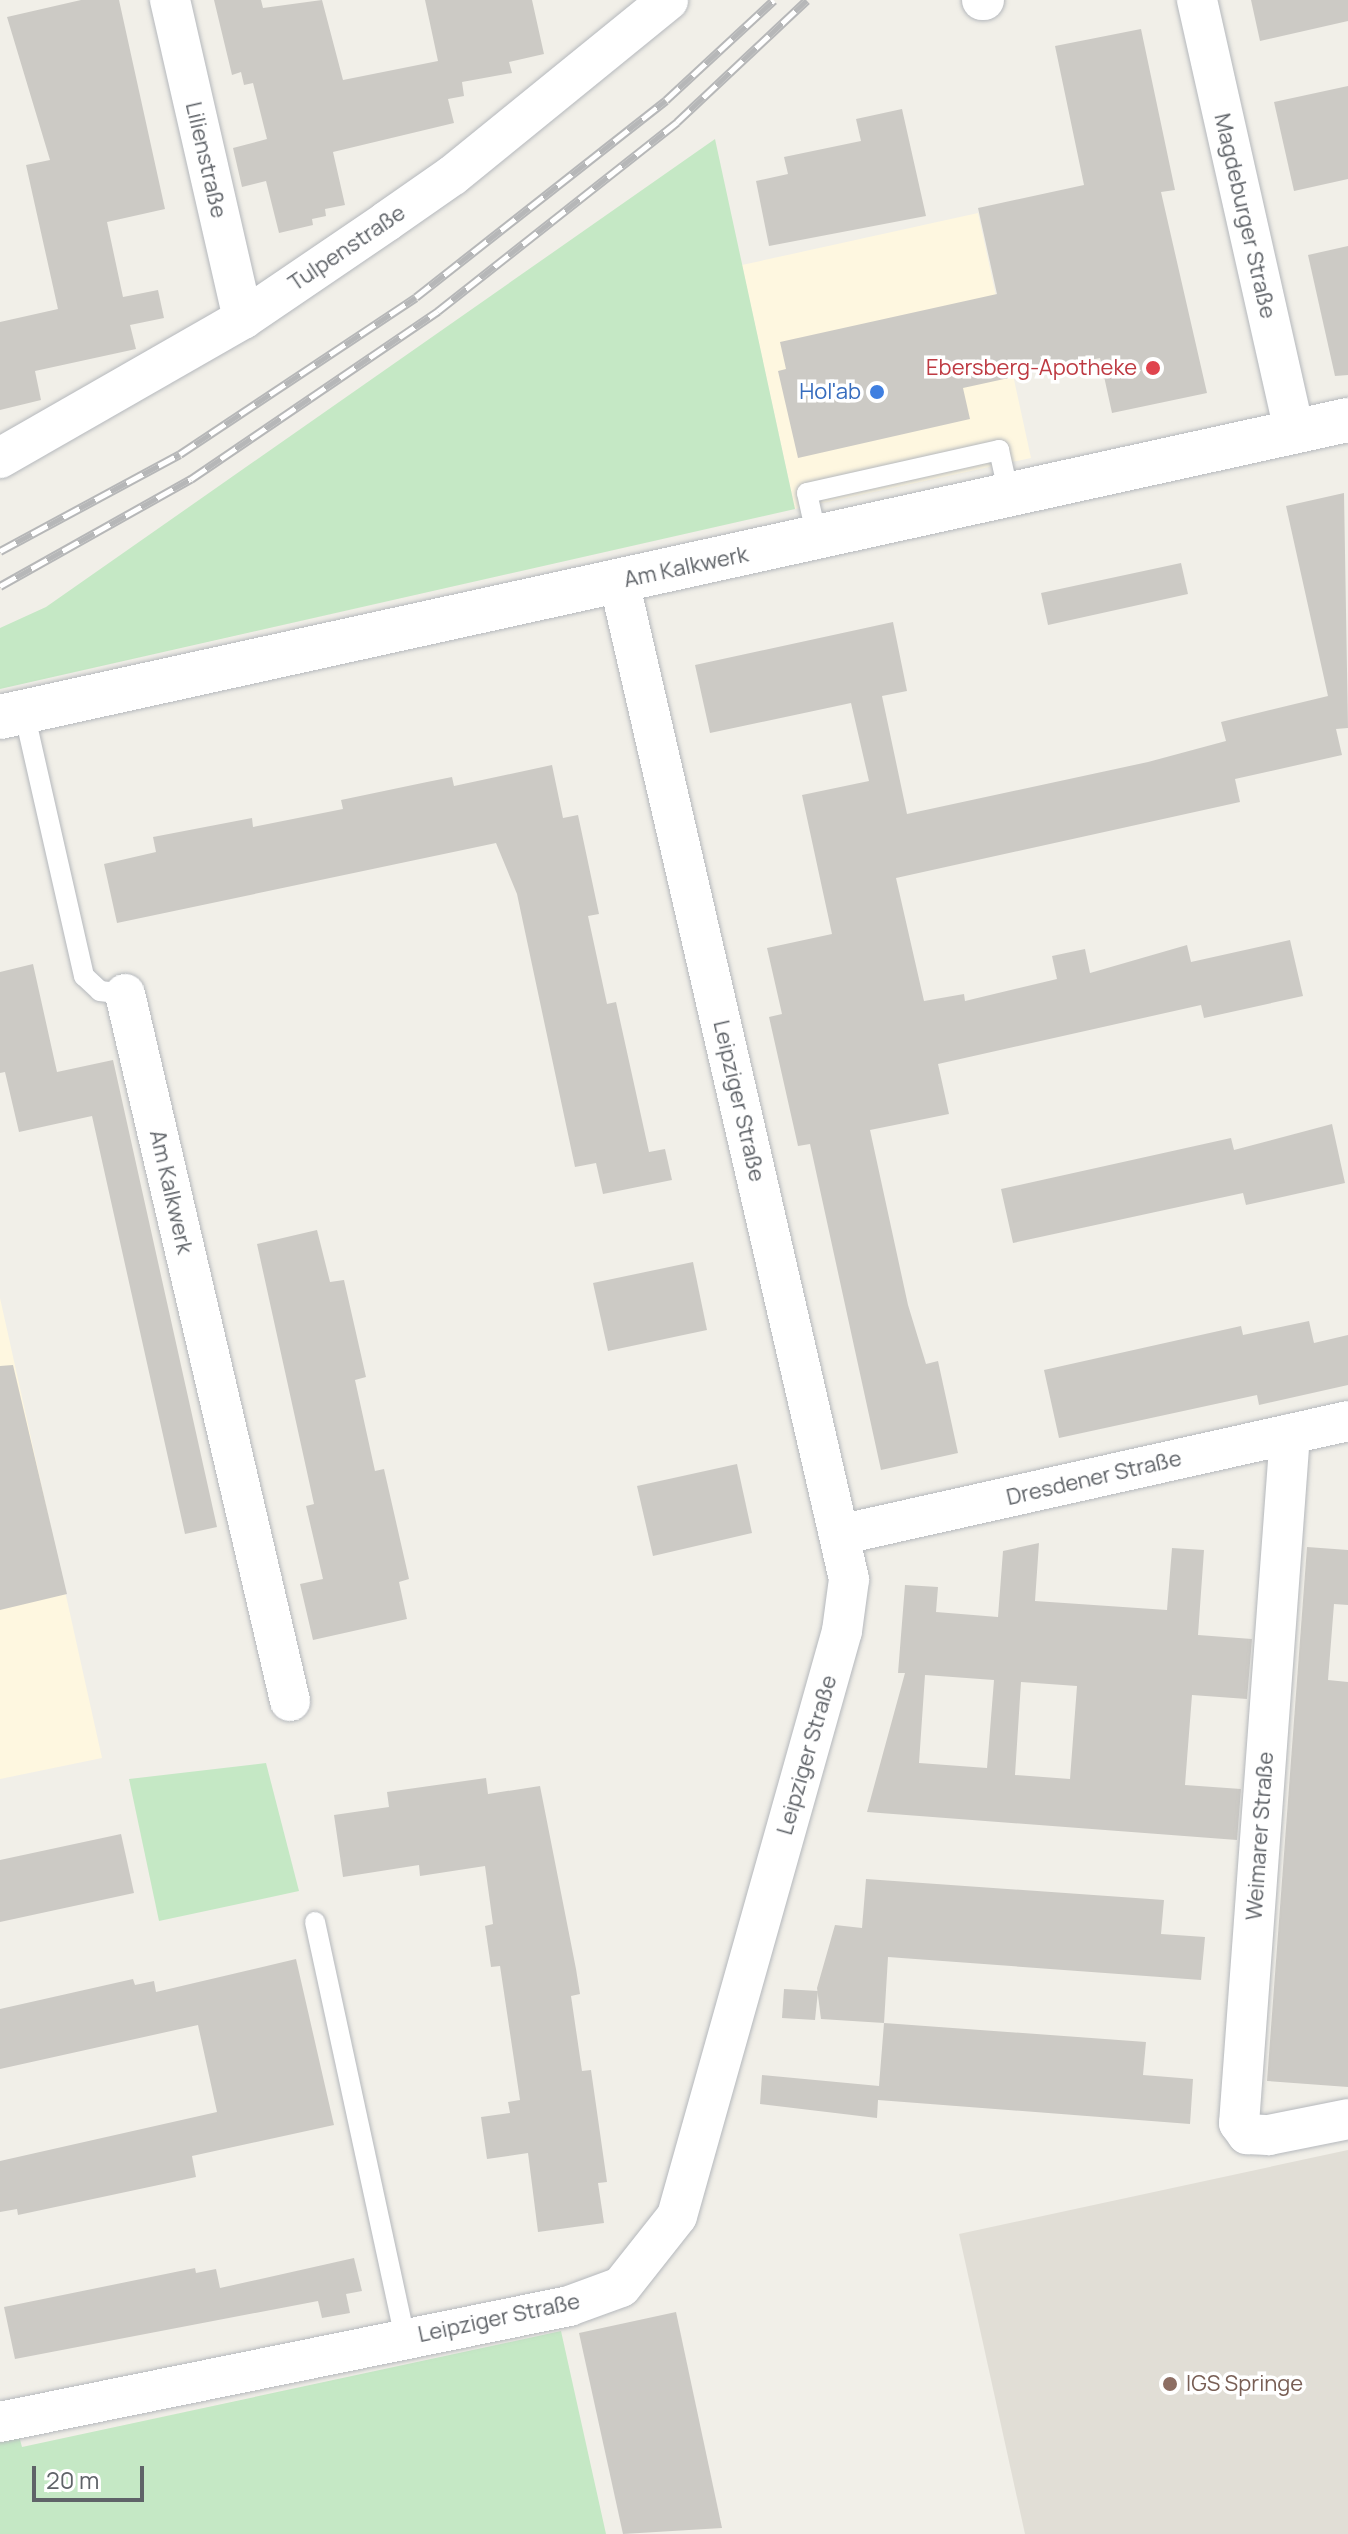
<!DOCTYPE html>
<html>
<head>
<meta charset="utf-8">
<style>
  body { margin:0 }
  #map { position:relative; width:1348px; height:2534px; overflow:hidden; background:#f1efe8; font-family:Manrope,sans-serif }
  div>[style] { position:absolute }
  .commercial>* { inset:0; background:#fef7e0 }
  .education>* { inset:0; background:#e1ded6 }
  .green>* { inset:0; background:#c5e8c5 }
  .building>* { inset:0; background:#cccac5 }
  .roads { filter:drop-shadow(0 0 2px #b5b8bc) drop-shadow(0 0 2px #b5b8bc) }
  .lane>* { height:20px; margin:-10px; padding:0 10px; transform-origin:10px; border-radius:10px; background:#fff }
  .street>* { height:40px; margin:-20px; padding:0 20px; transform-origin:20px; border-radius:20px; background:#fff }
  .secondary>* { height:44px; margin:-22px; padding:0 22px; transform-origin:22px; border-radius:22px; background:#fff }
  .rail>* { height:9px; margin-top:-4.5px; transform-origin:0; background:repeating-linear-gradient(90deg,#fff 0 18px,#b6b7b8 0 36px); box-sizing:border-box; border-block:2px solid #b6b7b8 }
  .dots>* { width:22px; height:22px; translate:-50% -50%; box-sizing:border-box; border:4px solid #fff; border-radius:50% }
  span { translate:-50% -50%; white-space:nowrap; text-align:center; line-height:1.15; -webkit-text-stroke:7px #fff; paint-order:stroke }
  .street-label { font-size:22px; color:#5f6368 }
  .health-label { font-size:22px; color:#be3a42 }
  .right { translate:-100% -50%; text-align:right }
  .shop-label { font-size:22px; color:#366cbe }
  .education-label { font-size:22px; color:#785e54 }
  .left { translate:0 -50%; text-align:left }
  .scale { position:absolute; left:32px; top:2466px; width:112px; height:36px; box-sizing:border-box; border:4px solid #5f6368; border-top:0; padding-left:10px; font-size:24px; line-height:28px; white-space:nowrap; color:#5f6368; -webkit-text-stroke:6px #fff; paint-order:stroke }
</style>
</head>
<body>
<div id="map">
  <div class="commercial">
    <div style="clip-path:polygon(978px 213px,1031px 458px,795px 509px,742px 265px)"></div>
    <div style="clip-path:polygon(0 1298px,102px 1758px,0 1779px)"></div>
  </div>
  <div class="education">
    <div style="clip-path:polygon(1348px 2150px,1348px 2534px,1025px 2534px,959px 2234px)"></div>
  </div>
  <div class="green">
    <div style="clip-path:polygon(715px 139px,795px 509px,0 689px,0 628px,46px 607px)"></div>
    <div style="clip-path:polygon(266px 1763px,299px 1891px,159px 1921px,129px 1779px)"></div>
    <div style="clip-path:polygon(561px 2331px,606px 2534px,0 2534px,0 2441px,19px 2436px,22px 2447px)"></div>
  </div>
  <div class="building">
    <div style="clip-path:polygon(81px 0,119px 0,165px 209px,107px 222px,123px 297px,158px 290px,164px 318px,130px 325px,136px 349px,35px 371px,41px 400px,0 410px,0 322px,58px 309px,26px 165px,50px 160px,7px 17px)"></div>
    <div style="clip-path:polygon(214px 0,261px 0,263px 8px,322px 0,343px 80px,438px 61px,425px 0,532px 0,544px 54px,509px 62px,512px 73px,462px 82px,464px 96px,448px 99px,454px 123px,333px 152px,345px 205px,325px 209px,326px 216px,312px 219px,313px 225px,279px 233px,266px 181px,242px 187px,233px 148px,267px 139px,253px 83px,244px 85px,241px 72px,232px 75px)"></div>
    <div style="clip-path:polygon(1251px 0,1348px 0,1348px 21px,1260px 41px)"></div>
    <div style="clip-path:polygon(1141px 29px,1175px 190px,1161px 192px,1207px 393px,1112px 413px,1100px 358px,963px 388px,970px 419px,798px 458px,778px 371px,786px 369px,780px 342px,997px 294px,978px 208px,1084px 185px,1055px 46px)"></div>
    <div style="clip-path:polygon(1348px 86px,1348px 179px,1294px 191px,1274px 102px)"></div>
    <div style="clip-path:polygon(902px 109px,926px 216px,769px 246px,756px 181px,788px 174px,784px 157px,861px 141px,856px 119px)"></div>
    <div style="clip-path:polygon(1348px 246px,1348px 375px,1335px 376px,1308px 255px)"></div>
    <div style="clip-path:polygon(1344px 493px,1348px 728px,1336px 729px,1342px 755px,1235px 779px,1240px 802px,896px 878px,924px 1001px,964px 994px,965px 1001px,1057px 979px,1052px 956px,1085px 949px,1090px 973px,1187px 945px,1191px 962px,1290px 940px,1303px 996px,1204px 1018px,1201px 1005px,938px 1064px,949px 1114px,870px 1130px,908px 1305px,926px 1364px,938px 1361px,958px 1453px,881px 1470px,810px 1144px,798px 1146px,769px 1017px,782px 1014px,767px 948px,832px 934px,802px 795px,869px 781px,851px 703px,710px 733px,695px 665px,893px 622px,907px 691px,882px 696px,907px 814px,1148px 762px,1226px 741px,1221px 722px,1328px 696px,1286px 506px)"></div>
    <div style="clip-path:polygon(1181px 563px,1188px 594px,1048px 625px,1041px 593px)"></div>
    <div style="clip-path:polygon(552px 765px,563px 818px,578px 815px,599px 914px,588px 916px,607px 1004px,616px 1002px,649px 1152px,665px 1149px,672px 1180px,603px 1194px,596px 1163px,575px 1167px,517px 894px,496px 843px,117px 923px,104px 864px,156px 852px,153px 837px,252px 818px,253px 827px,343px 809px,341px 800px,427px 782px,452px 777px,454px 786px)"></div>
    <div style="clip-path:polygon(33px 964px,57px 1072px,113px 1060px,217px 1527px,185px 1534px,92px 1116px,19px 1132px,5px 1072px,0 1073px,0 972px)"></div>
    <div style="clip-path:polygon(1332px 1124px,1345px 1183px,1246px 1205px,1243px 1193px,1013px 1243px,1001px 1189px,1231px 1138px,1234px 1150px)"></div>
    <div style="clip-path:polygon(317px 1230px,330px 1282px,344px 1280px,366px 1377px,355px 1380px,375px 1471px,384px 1469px,409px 1579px,399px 1582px,407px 1619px,313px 1640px,300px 1584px,323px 1579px,306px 1506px,314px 1504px,257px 1244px)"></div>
    <div style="clip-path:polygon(693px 1262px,707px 1330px,608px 1351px,593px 1283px)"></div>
    <div style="clip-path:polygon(1309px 1321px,1314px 1343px,1348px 1335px,1348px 1385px,1259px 1405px,1257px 1395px,1059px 1438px,1044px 1370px,1241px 1326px,1243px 1335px)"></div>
    <div style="clip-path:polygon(13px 1365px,67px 1594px,0 1610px,0 1366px)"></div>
    <div style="clip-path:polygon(737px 1464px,752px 1533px,653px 1556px,637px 1486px)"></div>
    <div style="clip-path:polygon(evenodd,1039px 1543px,1035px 1601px,1167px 1610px,1172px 1548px,1204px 1550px,1198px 1635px,1252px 1639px,1247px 1699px,1192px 1695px,1185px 1785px,1241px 1789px,1237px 1840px,867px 1812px,905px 1673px,898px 1673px,905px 1585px,938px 1587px,936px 1612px,998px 1617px,1003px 1551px,1039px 1543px,925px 1675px,994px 1680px,987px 1768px,919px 1763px,925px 1675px,1039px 1543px,1021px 1682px,1077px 1686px,1070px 1779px,1015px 1775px,1021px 1682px)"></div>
    <div style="clip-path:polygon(1307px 1547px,1348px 1550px,1348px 1605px,1334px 1604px,1328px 1680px,1348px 1682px,1348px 2087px,1267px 2081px)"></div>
    <div style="clip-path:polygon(486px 1778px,488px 1794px,540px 1786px,576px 1969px,580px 1994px,571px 1996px,582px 2071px,591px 2070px,607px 2182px,598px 2183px,604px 2223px,538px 2232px,528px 2153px,487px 2159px,481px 2117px,510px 2113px,508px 2102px,520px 2100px,500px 1966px,491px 1967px,485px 1926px,493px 1924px,485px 1866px,420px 1876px,419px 1865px,343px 1877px,334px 1815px,389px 1807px,387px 1792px)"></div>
    <div style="clip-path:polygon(121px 1834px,134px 1893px,0 1922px,0 1860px)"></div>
    <div style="clip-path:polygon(866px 1879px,1164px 1900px,1161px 1934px,1205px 1937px,1201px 1980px,888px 1957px,884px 2023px,821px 2019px,817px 1988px,835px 1925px,862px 1928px)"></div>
    <div style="clip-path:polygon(296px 1959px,334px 2125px,192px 2156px,196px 2177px,18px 2215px,17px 2209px,0 2212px,0 2161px,217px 2112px,198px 2025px,0 2069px,0 2009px,133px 1979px,135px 1985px,154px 1981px,156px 1992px)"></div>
    <div style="clip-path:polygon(784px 1989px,818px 1991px,815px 2020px,782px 2018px)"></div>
    <div style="clip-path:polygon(884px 2023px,1146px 2042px,1143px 2075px,1193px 2079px,1190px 2124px,878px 2100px,877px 2118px,760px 2104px,762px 2075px,879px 2086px)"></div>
    <div style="clip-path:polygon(354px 2258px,362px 2291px,346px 2294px,350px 2313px,322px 2318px,318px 2301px,15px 2359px,4px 2307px,195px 2268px,196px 2273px,216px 2269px,220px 2288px)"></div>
    <div style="clip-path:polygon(676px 2312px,722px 2528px,623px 2534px,579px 2333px)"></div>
  </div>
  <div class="roads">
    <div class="lane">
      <div style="left:817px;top:538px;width:46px;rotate:-102.5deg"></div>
      <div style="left:807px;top:493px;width:197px;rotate:-12.6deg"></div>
      <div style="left:999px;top:450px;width:46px;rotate:77.5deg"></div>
      <div style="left:24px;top:712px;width:271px;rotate:77.2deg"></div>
      <div style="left:84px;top:976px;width:22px;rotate:43deg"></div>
      <div style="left:100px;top:991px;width:25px;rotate:7deg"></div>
      <div style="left:315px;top:1922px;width:426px;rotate:77.8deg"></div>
    </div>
    <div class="street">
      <div style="left:170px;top:0;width:327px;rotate:77.1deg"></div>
      <div style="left:982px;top:0;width:2px"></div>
      <div style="left:1197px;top:0;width:443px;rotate:77.3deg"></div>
      <div style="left:0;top:458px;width:280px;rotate:-29.8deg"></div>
      <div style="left:243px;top:319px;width:174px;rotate:-34.2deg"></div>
      <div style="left:387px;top:221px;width:80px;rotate:-34.9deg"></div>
      <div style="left:453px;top:175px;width:277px;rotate:-39.1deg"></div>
      <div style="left:125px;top:994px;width:726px;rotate:76.86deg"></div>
      <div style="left:1290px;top:1434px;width:691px;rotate:94.23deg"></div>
      <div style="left:1239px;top:2123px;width:14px;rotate:54deg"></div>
      <div style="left:1247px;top:2134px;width:22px;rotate:3deg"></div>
      <div style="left:1269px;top:2135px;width:81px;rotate:-11.4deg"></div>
      <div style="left:839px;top:1535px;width:522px;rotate:-12.62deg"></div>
      <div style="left:0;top:2422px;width:581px;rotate:-11.52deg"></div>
      <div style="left:569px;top:2306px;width:55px;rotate:-20.1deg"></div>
      <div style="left:621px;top:2287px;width:90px;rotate:-51.7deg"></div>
      <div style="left:677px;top:2216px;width:608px;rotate:-74.25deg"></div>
      <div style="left:842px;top:1631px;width:52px;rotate:-82.3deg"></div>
      <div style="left:849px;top:1579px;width:1024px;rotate:-102.98deg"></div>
    </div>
    <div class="secondary">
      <div style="left:0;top:717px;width:1380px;rotate:-12.43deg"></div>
    </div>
  </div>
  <div class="rail">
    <div style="left:0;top:551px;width:204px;rotate:-28.3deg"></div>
    <div style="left:180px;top:454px;width:283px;rotate:-33.6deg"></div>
    <div style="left:416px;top:297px;width:318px;rotate:-38.2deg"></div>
    <div style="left:666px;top:100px;width:147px;rotate:-42.8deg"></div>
    <div style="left:0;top:586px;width:219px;rotate:-29.3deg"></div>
    <div style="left:191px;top:479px;width:299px;rotate:-34.2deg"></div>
    <div style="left:438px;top:311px;width:305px;rotate:-38.3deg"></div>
    <div style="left:677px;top:122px;width:178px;rotate:-43.2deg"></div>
  </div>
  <div class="dots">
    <div style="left:1153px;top:368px;background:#e0444e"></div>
    <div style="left:877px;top:392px;background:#3f7fe0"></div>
    <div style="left:1170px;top:2384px;background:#8d6e63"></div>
  </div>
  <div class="street-label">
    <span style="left:206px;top:160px;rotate:77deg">Lilienstraße</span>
    <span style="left:1245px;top:216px;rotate:77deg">Magdeburger Straße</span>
    <span style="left:347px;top:248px;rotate:-34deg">Tulpenstraße</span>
    <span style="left:686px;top:567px;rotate:-12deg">Am Kalkwerk</span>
    <span style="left:739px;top:1101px;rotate:77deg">Leipziger Straße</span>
    <span style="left:171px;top:1192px;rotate:77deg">Am Kalkwerk</span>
    <span style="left:1094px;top:1478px;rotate:-13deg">Dresdener Straße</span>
    <span style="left:807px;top:1755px;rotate:-74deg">Leipziger Straße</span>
    <span style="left:1260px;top:1836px;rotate:-86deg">Weimarer Straße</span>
    <span style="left:499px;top:2318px;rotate:-12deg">Leipziger Straße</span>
  </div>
  <div class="health-label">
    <span class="right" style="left:1137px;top:368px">Ebersberg-Apotheke</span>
  </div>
  <div class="shop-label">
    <span class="right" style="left:861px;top:392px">Hol'ab</span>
  </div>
  <div class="education-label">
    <span class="left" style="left:1186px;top:2384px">IGS Springe</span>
  </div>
  <div class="scale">20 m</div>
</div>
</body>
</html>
